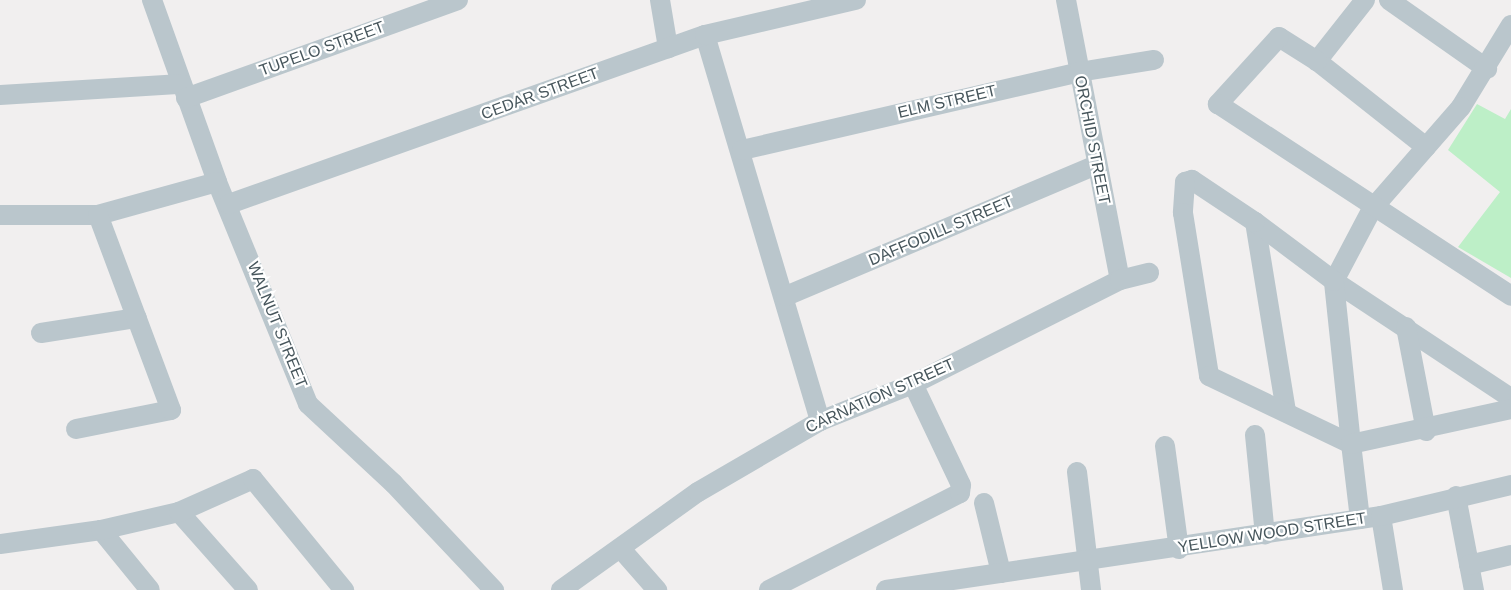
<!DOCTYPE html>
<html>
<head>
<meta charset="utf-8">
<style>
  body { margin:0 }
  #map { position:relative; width:1511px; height:590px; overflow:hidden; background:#f1efef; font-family:Helvetica,sans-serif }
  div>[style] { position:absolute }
  .green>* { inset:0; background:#bdefc7 }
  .minor>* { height:20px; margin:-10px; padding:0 10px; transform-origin:10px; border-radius:10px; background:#bac6cc }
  span { translate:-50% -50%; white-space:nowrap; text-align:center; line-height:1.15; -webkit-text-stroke:4.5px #fff; paint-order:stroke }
  .street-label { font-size:16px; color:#47565c }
</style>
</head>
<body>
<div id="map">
  <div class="green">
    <div style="clip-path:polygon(1477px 104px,1505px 119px,1511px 109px,1511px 278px,1458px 247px,1500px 192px,1448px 150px)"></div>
  </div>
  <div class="minor">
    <div style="left:152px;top:0;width:193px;rotate:70.3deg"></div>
    <div style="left:217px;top:182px;width:240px;rotate:67.7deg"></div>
    <div style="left:308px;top:404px;width:117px;rotate:42.9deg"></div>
    <div style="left:394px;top:484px;width:146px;rotate:46.7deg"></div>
    <div style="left:660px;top:0;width:49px;rotate:80.5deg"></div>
    <div style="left:1066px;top:0;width:285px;rotate:79.1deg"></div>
    <div style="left:1365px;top:0;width:78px;rotate:128.2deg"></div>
    <div style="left:1317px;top:61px;width:139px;rotate:38.3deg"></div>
    <div style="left:1389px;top:0;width:120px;rotate:35.1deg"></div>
    <div style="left:1511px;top:25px;width:96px;rotate:121.4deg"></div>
    <div style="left:1461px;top:107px;width:135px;rotate:131.1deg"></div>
    <div style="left:1372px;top:209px;width:81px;rotate:117.8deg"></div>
    <div style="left:1334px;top:281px;width:212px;rotate:33.5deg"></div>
    <div style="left:705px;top:35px;width:403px;rotate:73.4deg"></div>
    <div style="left:1317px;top:61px;width:45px;rotate:-147.7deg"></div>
    <div style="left:1279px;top:37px;width:91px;rotate:132.3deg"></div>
    <div style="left:1218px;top:104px;width:350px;rotate:33.2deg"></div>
    <div style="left:0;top:95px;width:182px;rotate:-3.5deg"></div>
    <div style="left:186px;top:98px;width:289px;rotate:-19.8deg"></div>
    <div style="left:742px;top:150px;width:346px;rotate:-13deg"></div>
    <div style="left:1079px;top:72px;width:76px;rotate:-9.1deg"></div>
    <div style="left:229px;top:204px;width:505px;rotate:-19.55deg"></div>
    <div style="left:705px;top:35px;width:155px;rotate:-13.1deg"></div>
    <div style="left:0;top:215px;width:98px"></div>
    <div style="left:98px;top:215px;width:123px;rotate:-15.5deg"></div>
    <div style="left:1255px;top:222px;width:193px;rotate:80.7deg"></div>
    <div style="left:786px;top:296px;width:337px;rotate:-22.9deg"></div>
    <div style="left:1406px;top:327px;width:106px;rotate:79.1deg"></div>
    <div style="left:41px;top:333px;width:97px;rotate:-8.9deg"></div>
    <div style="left:76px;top:429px;width:97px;rotate:-11.3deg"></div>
    <div style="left:171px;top:410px;width:208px;rotate:-110.5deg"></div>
    <div style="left:1255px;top:435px;width:100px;rotate:84.3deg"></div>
    <div style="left:1165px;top:446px;width:104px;rotate:82.3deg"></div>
    <div style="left:1077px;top:472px;width:119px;rotate:83.2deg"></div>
    <div style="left:1456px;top:496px;width:96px;rotate:79.2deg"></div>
    <div style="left:984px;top:503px;width:72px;rotate:76.3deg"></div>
    <div style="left:179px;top:512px;width:104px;rotate:48.5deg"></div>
    <div style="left:1381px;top:516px;width:75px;rotate:80.8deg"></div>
    <div style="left:1360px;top:519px;width:76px;rotate:-96.8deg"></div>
    <div style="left:1351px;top:444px;width:164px;rotate:-96deg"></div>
    <div style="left:1334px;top:281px;width:99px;rotate:-143.2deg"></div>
    <div style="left:1255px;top:222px;width:76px;rotate:-146.3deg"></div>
    <div style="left:1192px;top:180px;width:7px;rotate:164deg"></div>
    <div style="left:1185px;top:182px;width:31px;rotate:94deg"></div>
    <div style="left:1183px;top:213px;width:165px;rotate:80.9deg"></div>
    <div style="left:1209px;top:376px;width:157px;rotate:25.6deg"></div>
    <div style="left:1351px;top:444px;width:164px;rotate:-12.3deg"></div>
    <div style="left:101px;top:530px;width:77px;rotate:50.8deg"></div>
    <div style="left:0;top:544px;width:102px;rotate:-7.9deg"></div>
    <div style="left:101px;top:530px;width:80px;rotate:-13deg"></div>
    <div style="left:179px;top:512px;width:81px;rotate:-24deg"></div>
    <div style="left:253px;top:479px;width:144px;rotate:50.7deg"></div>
    <div style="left:621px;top:549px;width:55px;rotate:48.7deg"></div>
    <div style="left:1469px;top:565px;width:43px;rotate:-13.4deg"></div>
    <div style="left:561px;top:590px;width:168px;rotate:-35.6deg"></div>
    <div style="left:698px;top:492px;width:141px;rotate:-30.2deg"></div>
    <div style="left:820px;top:421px;width:100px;rotate:-21.7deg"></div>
    <div style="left:913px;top:384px;width:232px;rotate:-26.7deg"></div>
    <div style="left:1120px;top:280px;width:30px;rotate:-14deg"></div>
    <div style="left:769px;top:590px;width:214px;rotate:-26.9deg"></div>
    <div style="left:960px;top:493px;width:8px;rotate:-83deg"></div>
    <div style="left:961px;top:485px;width:112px;rotate:-115.4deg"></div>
    <div style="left:886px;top:590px;width:501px;rotate:-8.5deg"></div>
    <div style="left:1381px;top:516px;width:134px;rotate:-13.4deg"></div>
  </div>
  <div class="street-label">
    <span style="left:322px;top:49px;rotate:-20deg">TUPELO STREET</span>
    <span style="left:540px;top:94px;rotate:-20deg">CEDAR STREET</span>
    <span style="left:947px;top:102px;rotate:-13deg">ELM STREET</span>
    <span style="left:1092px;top:140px;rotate:79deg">ORCHID STREET</span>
    <span style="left:941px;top:231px;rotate:-23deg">DAFFODILL STREET</span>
    <span style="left:277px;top:325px;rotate:68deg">WALNUT STREET</span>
    <span style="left:880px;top:396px;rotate:-24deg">CARNATION STREET</span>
    <span style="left:1272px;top:533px;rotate:-9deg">YELLOW WOOD STREET</span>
  </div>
</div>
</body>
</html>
